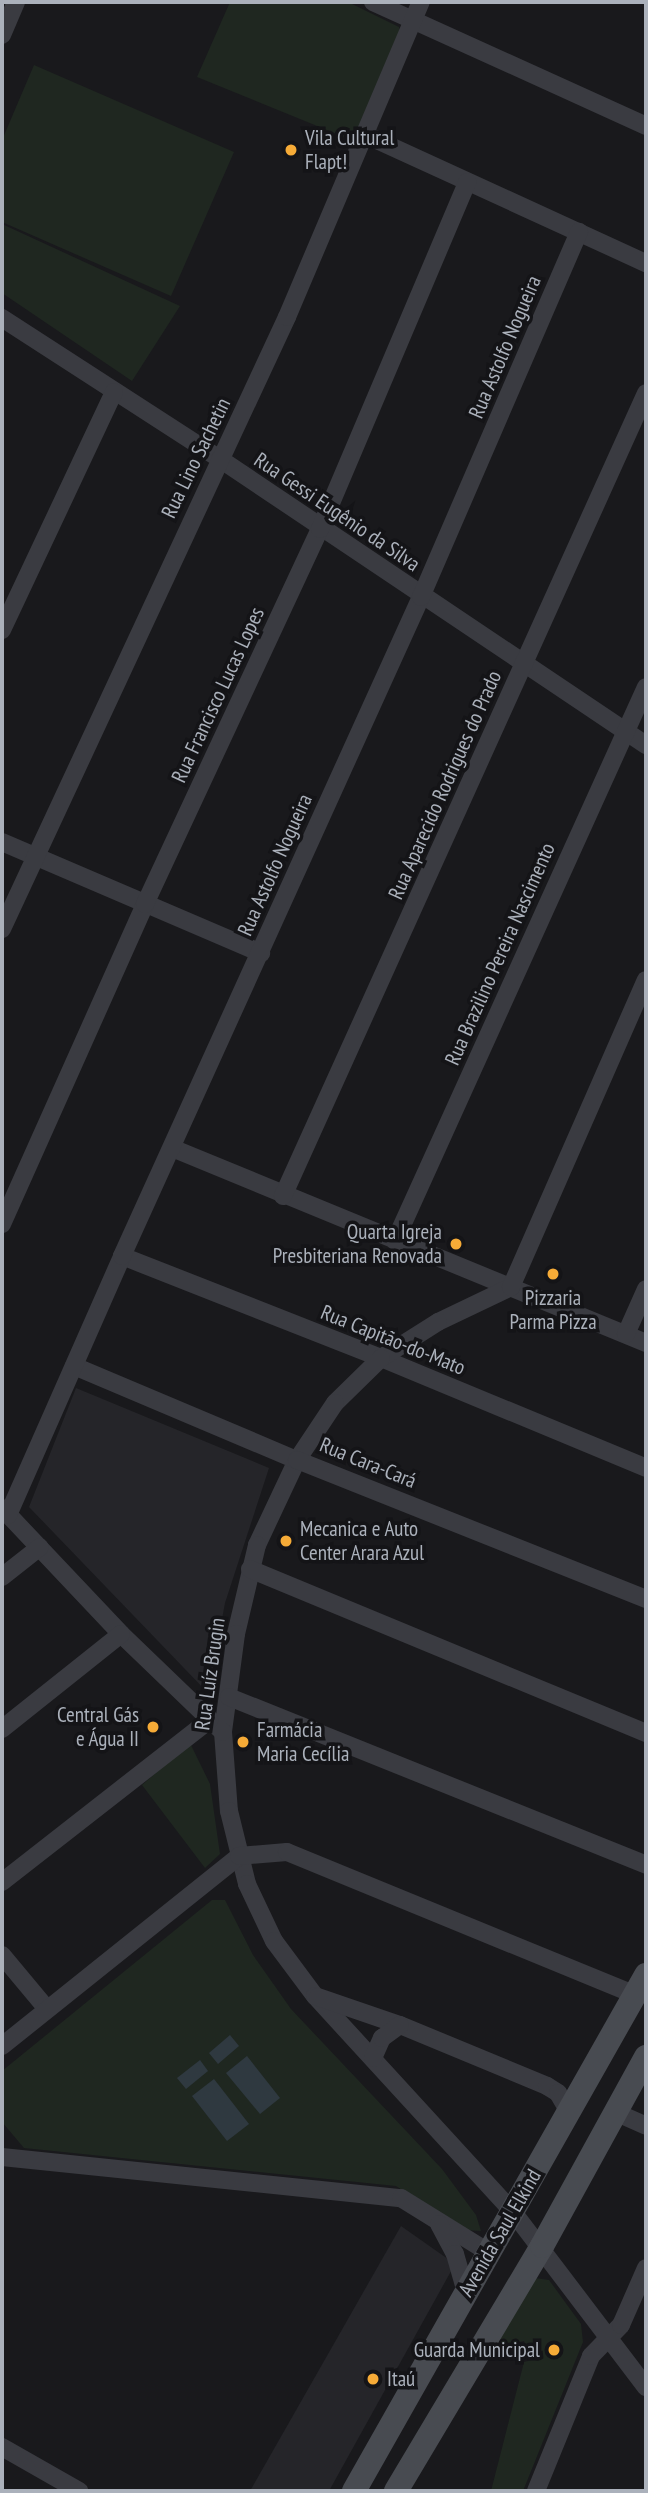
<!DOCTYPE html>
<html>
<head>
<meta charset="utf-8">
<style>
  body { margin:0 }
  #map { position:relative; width:648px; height:2493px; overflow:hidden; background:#19191c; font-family:"PT Sans Narrow",sans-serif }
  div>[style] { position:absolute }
  .built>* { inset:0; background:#252529 }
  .green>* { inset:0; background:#1f2720 }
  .water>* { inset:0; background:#2f3940 }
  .minor>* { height:18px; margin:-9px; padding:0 9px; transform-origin:9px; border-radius:9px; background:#3a3b41 }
  .secondary>* { height:24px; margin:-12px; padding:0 12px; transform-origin:12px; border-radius:12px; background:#484b51 }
  .dots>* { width:19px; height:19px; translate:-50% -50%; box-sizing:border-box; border:4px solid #141417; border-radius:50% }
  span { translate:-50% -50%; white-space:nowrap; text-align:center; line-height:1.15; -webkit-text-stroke:7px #141417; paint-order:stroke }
  .poi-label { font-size:21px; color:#abb1bb }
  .left { translate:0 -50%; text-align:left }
  .right { translate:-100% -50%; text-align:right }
  .street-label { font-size:21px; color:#abb1bb }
  .frame { position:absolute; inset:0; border:4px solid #abb1bb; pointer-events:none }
</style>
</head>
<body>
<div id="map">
  <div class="built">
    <div style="clip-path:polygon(76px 1388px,269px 1468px,225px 1603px,208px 1693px,29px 1507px)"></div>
    <div style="clip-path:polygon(401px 2226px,455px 2264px,329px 2491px,250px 2491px)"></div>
  </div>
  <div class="green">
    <div style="clip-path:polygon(230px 2px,348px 2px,399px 27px,402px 40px,354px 141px,197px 77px)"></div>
    <div style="clip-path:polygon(34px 65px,234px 152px,171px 296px,2px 222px,2px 140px)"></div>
    <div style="clip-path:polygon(2px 224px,180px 306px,132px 381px,2px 293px)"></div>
    <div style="clip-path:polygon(190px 1743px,210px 1784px,220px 1854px,205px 1868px,142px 1785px)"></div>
    <div style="clip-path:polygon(212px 1900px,225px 1900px,253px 1955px,291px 2009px,442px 2169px,476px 2215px,481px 2231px,464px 2230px,396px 2186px,24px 2148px,2px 2122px,2px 2071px)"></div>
    <div style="clip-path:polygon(535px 2278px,549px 2280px,581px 2324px,583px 2342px,523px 2491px,491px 2491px,524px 2362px,531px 2360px,524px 2341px,503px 2346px,493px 2340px)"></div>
  </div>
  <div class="water">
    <div style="clip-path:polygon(230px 2035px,239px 2046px,218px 2064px,209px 2053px)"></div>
    <div style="clip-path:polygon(247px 2056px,280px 2098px,260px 2114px,226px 2073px)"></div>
    <div style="clip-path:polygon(200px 2060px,208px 2071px,186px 2089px,177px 2078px)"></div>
    <div style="clip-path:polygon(214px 2079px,249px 2124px,227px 2141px,192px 2096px)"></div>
  </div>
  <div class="minor">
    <div style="left:373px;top:2px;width:300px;rotate:24.4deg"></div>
    <div style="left:2px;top:35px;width:36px;rotate:-67deg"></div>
    <div style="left:366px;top:135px;width:308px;rotate:24.6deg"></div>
    <div style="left:2px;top:318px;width:260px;rotate:32.9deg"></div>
    <div style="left:220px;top:459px;width:513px;rotate:33.88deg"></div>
    <div style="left:2px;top:630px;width:263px;rotate:-64.8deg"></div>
    <div style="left:2px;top:842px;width:282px;rotate:23.2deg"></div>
    <div style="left:2px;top:929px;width:675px;rotate:-65.03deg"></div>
    <div style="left:287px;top:317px;width:342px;rotate:-67deg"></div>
    <div style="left:172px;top:1148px;width:513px;rotate:22.36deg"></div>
    <div style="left:283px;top:1196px;width:881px;rotate:-65.67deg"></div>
    <div style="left:2px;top:1224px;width:350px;rotate:-65.9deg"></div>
    <div style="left:145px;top:904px;width:414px;rotate:-65deg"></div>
    <div style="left:320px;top:529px;width:377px;rotate:-67deg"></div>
    <div style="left:395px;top:1241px;width:608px;rotate:-65.63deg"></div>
    <div style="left:122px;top:1256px;width:278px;rotate:21.5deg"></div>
    <div style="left:381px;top:1358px;width:287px;rotate:22.5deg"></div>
    <div style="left:511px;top:1287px;width:81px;rotate:154.4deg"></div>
    <div style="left:438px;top:1322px;width:67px;rotate:147.7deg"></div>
    <div style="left:381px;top:1358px;width:64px;rotate:135.6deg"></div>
    <div style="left:335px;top:1403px;width:69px;rotate:123.7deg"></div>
    <div style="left:297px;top:1460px;width:94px;rotate:115.2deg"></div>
    <div style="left:257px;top:1545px;width:91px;rotate:103.3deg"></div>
    <div style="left:236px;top:1634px;width:99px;rotate:97.6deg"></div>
    <div style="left:223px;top:1732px;width:79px;rotate:85.7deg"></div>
    <div style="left:229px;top:1811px;width:75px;rotate:76.1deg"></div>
    <div style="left:247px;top:1884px;width:63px;rotate:64.7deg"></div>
    <div style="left:274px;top:1941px;width:69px;rotate:53.3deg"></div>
    <div style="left:315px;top:1996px;width:293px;rotate:47.5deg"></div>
    <div style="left:513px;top:2212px;width:220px;rotate:52.8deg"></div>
    <div style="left:511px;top:1287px;width:335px;rotate:-66.3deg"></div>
    <div style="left:626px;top:1334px;width:49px;rotate:-66deg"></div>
    <div style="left:74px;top:1366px;width:242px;rotate:22.9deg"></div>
    <div style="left:297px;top:1460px;width:376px;rotate:21.7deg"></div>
    <div style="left:2px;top:1508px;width:173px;rotate:46.6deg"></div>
    <div style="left:121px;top:1634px;width:141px;rotate:43.9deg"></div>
    <div style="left:8px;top:1515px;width:283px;rotate:-66.2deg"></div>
    <div style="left:122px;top:1256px;width:724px;rotate:-65.6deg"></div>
    <div style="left:421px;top:597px;width:398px;rotate:-66.6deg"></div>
    <div style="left:250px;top:1569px;width:429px;rotate:22.5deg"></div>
    <div style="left:2px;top:1577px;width:48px;rotate:-38.3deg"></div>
    <div style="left:229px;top:1697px;width:450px;rotate:21.9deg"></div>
    <div style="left:2px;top:1729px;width:152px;rotate:-38.6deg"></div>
    <div style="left:2px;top:1882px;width:263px;rotate:-38deg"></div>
    <div style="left:2px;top:1955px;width:70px;rotate:50.2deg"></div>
    <div style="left:318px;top:1997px;width:87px;rotate:18.9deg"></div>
    <div style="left:400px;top:2025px;width:159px;rotate:22.5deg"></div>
    <div style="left:547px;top:2086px;width:13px;rotate:32deg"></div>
    <div style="left:558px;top:2093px;width:22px;rotate:60deg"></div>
    <div style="left:2px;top:2046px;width:304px;rotate:-38.7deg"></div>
    <div style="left:239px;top:1856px;width:48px;rotate:-4.8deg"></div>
    <div style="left:287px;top:1852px;width:376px;rotate:22.3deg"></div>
    <div style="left:373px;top:2058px;width:22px;rotate:-66deg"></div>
    <div style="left:382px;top:2038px;width:22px;rotate:-36deg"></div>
    <div style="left:615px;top:2112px;width:34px;rotate:24deg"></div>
    <div style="left:2px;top:2157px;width:401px;rotate:5.9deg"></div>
    <div style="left:401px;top:2198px;width:102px;rotate:31.8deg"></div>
    <div style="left:439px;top:2224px;width:34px;rotate:62deg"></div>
    <div style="left:455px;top:2254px;width:40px;rotate:74deg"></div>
    <div style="left:2px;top:2447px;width:89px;rotate:29.7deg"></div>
    <div style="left:536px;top:2491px;width:146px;rotate:-67.8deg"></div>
    <div style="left:591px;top:2356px;width:43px;rotate:-45.9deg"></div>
    <div style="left:621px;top:2325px;width:62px;rotate:-66.3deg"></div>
  </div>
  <div class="secondary">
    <div style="left:354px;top:2491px;width:593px;rotate:-60.49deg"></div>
    <div style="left:396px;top:2491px;width:285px;rotate:-59.2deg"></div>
    <div style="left:542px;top:2246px;width:216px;rotate:-61.2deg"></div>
  </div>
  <div class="dots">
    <div style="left:291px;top:150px;background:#f6ab37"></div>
    <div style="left:456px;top:1244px;background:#f6ab37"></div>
    <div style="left:553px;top:1274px;background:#f6ab37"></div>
    <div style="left:286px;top:1541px;background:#f6ab37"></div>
    <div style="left:153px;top:1727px;background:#f6ab37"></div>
    <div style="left:243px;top:1742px;background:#f6ab37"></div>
    <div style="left:554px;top:2350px;background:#f6ab37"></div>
    <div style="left:373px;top:2379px;background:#f6ab37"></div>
  </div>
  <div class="poi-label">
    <span class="left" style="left:305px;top:150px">Vila Cultural<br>Flapt!</span>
    <span class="right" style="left:442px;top:1244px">Quarta Igreja<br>Presbiteriana Renovada</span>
    <span style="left:553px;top:1310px">Pizzaria<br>Parma Pizza</span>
    <span class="left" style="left:300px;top:1541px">Mecanica e Auto<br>Center Arara Azul</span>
    <span class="right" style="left:139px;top:1727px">Central Gás<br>e Água II</span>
    <span class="left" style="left:257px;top:1742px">Farmácia<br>Maria Cecília</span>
    <span class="right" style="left:540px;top:2350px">Guarda Municipal</span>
    <span class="left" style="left:387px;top:2379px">Itaú</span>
  </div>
  <div class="street-label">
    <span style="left:505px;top:347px;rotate:-67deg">Rua Astolfo Nogueira</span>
    <span style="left:196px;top:458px;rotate:-64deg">Rua Lino Sachetin</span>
    <span style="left:337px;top:512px;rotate:34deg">Rua Gessi Eugênio da Silva</span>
    <span style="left:218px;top:695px;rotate:-65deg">Rua Francisco Lucas Lopes</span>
    <span style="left:445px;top:785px;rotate:-66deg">Rua Aparecido Rodrigues do Prado</span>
    <span style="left:275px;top:865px;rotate:-66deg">Rua Astolfo Nogueira</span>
    <span style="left:500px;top:954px;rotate:-66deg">Rua Brazilino Pereira Nascimento</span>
    <span style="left:393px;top:1340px;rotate:22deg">Rua Capitão-do-Mato</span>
    <span style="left:368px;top:1463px;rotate:22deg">Rua Cara-Cará</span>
    <span style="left:210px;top:1674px;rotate:-82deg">Rua Luíz Brugin</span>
    <span style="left:500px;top:2233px;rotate:-60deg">Avenida Saul Elkind</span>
  </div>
  <div class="frame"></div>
</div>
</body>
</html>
